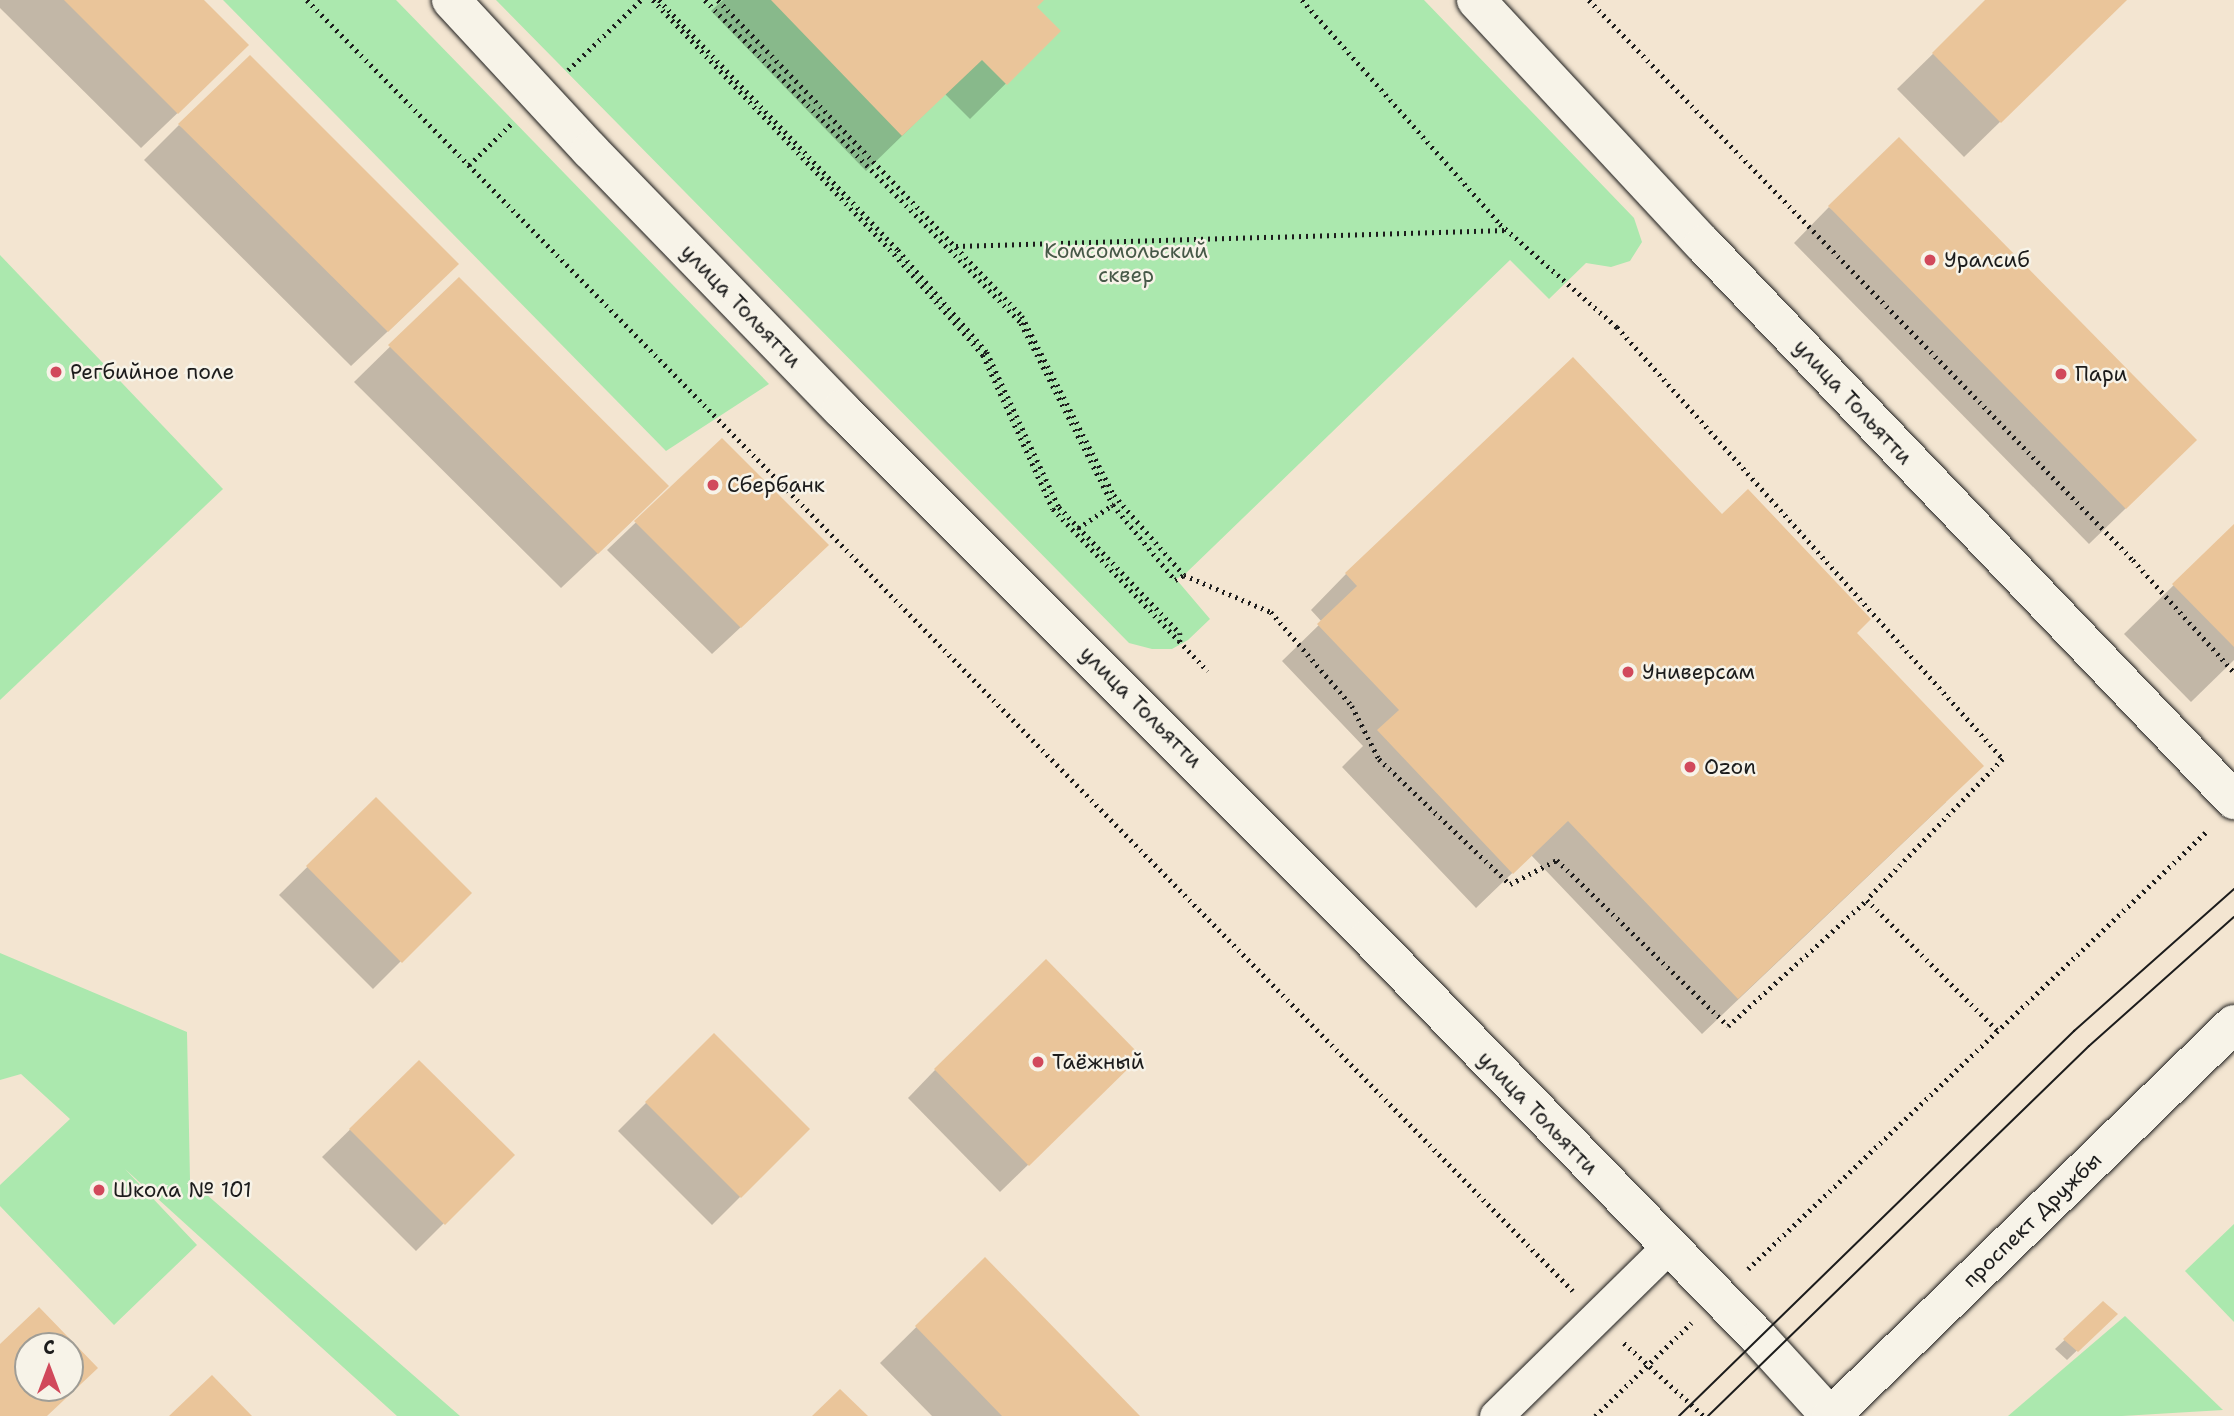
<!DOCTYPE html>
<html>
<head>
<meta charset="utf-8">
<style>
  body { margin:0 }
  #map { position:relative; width:2234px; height:1416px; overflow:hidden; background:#f3e5d1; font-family:"Shantell Sans",sans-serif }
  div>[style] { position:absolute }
  .green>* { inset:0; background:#abe8ae }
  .shadow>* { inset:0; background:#0003 }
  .building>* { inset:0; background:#eac59a }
  .path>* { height:4.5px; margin-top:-2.25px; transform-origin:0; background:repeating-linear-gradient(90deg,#1c1c1c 0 2px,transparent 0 7px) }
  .roads { filter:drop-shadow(0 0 2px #1c1c1c) drop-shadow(0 0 2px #1c1c1c) }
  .street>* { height:33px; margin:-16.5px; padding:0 16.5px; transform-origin:16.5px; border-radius:16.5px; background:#f7f3e8 }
  .secondary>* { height:38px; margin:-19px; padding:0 19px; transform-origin:19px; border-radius:19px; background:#f7f3e8 }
  .tram>* { height:2px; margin:-1px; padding:0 1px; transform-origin:1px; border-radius:1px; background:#1c1c1c }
  .dots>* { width:19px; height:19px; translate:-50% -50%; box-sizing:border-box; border:4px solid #f7f3e8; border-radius:50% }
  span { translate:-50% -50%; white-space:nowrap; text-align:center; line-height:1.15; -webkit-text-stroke:5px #f7f3e8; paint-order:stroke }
  .park-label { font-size:21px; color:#475948 }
  .poi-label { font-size:21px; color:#1c1c1c }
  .left { translate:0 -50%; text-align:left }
  .street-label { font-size:21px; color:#1c1c1c }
  .north { position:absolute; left:14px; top:1332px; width:70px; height:70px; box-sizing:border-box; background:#f7f3e8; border:2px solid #9f9d96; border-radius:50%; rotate:0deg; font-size:19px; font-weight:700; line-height:28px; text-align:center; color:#1c1c1c }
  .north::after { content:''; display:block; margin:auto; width:24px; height:32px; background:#d1495b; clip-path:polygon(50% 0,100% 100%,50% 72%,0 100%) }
</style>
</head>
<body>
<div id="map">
  <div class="green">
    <div style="clip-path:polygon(223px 0,396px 0,769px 384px,666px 451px)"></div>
    <div style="clip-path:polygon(496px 0,1424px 0,1634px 218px,1642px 242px,1630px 261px,1611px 267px,1586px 263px,1549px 299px,1510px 260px,1184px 575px,1176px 579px,1210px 619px,1188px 640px,1172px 649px,1152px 649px,1129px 643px)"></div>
    <div style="clip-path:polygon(0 255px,223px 489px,0 700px)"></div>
    <div style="clip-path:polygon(0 953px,187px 1032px,190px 1180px,460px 1416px,397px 1416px,125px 1169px,197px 1245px,114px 1325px,0 1206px,0 1185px,70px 1119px,21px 1074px,0 1080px)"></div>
    <div style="clip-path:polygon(2234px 1224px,2234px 1322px,2185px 1271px)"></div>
    <div style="clip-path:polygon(2125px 1316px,2223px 1410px,2122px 1416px,2008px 1416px)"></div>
  </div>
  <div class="shadow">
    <div style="clip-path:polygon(0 0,201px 0,211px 81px,141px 148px,0 8px)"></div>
    <div style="clip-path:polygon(723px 0,1042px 0,1035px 7px,1059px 31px,970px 119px,945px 94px,866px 171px,711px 11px)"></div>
    <div style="clip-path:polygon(1988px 0,2125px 0,1964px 157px,1897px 89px)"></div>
    <div style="clip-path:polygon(179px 125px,421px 300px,351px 366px,144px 160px)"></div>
    <div style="clip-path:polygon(1829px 207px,2159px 476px,2089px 544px,1794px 243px)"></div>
    <div style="clip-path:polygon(459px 279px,631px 522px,561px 588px,354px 382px)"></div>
    <div style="clip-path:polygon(722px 440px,799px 573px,712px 654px,607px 550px)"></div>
    <div style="clip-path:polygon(1722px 516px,1855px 633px,1946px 802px,1702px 1034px,1531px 855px,1476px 908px,1342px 767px,1363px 746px,1282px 661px,1322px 622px,1311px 610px,1346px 574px)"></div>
    <div style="clip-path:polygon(2234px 526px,2234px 660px,2191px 702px,2124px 634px)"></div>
    <div style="clip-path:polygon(376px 799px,469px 893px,373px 989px,279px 895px)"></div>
    <div style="clip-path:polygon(714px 1035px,808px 1129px,712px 1225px,618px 1131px)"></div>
    <div style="clip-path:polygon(419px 1062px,512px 1155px,416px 1251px,322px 1157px)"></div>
    <div style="clip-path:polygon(935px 1070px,1111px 1084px,1000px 1192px,908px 1098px)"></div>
    <div style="clip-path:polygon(985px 1259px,1138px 1416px,932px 1416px,880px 1363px)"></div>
    <div style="clip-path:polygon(2103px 1304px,2115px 1314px,2067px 1360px,2055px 1349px)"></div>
  </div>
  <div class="building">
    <div style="clip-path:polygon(64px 0,204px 0,249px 45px,178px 114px)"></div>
    <div style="clip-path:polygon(771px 0,1044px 0,1037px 7px,1061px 31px,1007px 85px,982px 60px,902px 136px)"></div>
    <div style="clip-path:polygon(1985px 0,2127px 0,2001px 123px,1932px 53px)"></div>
    <div style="clip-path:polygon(250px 55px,459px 264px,388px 332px,178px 124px)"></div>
    <div style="clip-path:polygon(1899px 137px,2197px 440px,2126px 509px,1828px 206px)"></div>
    <div style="clip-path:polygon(459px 277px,669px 486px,598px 554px,388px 345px)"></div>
    <div style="clip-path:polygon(1573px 357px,1722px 514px,1748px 489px,1871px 619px,1857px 633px,1984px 766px,1738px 999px,1568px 821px,1513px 874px,1377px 730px,1399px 710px,1317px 624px,1357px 586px,1345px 573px)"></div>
    <div style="clip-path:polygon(722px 438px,829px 545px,741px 628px,634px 521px)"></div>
    <div style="clip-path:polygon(2234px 524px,2234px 647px,2172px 584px)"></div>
    <div style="clip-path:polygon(376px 797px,472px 893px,402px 963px,306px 866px)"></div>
    <div style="clip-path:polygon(1046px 959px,1141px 1056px,1029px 1166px,934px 1069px)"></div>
    <div style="clip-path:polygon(714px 1033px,810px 1129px,741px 1198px,645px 1102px)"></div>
    <div style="clip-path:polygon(419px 1060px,515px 1155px,445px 1225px,349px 1129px)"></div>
    <div style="clip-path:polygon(985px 1257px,1140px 1416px,1002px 1416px,915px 1326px)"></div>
    <div style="clip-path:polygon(2103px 1301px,2118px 1314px,2078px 1352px,2063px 1339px)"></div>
    <div style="clip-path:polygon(evenodd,39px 1307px,98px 1368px,47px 1416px,0 1416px,0 1344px,39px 1307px,28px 1346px,70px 1346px,70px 1388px,28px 1388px,28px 1346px)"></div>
    <div style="clip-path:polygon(212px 1375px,252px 1416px,169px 1416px)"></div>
    <div style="clip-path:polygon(840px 1389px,868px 1416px,812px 1416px)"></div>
  </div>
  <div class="path">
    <div style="left:307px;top:0;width:1808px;rotate:45.56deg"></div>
    <div style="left:653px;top:0;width:350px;rotate:46.5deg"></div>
    <div style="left:894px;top:254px;width:135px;rotate:48.6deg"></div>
    <div style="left:983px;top:355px;width:169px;rotate:65.6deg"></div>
    <div style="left:1053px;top:509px;width:224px;rotate:46.3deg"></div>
    <div style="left:659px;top:0;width:346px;rotate:46.3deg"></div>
    <div style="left:898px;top:250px;width:135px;rotate:48.9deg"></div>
    <div style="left:987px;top:352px;width:171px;rotate:65.1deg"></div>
    <div style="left:1059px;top:507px;width:175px;rotate:46.2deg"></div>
    <div style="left:1180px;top:633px;width:10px;rotate:90deg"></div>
    <div style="left:705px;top:0;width:452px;rotate:45.6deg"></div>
    <div style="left:1021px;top:323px;width:204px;rotate:63.2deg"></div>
    <div style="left:1113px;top:505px;width:97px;rotate:50.4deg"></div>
    <div style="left:1175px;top:580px;width:10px;rotate:-29deg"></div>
    <div style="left:718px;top:0;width:438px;rotate:46.1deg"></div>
    <div style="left:1022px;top:316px;width:201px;rotate:62.8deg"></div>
    <div style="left:1114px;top:495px;width:106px;rotate:48.8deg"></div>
    <div style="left:1184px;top:575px;width:95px;rotate:23deg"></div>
    <div style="left:1271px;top:612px;width:124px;rotate:49.2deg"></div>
    <div style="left:1352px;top:706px;width:59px;rotate:63deg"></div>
    <div style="left:1379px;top:759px;width:181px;rotate:43.7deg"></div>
    <div style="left:1510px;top:884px;width:53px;rotate:-27.1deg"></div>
    <div style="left:1557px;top:860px;width:238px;rotate:44.1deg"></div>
    <div style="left:1728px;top:1026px;width:188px;rotate:-42.2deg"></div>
    <div style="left:1867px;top:900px;width:184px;rotate:45deg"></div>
    <div style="left:1302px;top:0;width:299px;rotate:48.5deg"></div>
    <div style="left:1500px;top:224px;width:156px;rotate:41.4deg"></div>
    <div style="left:1617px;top:327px;width:579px;rotate:48.22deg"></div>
    <div style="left:2003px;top:759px;width:196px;rotate:134deg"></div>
    <div style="left:1589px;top:0;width:781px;rotate:45.83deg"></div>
    <div style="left:2133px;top:560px;width:151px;rotate:48deg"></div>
    <div style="left:568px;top:70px;width:101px;rotate:-43.8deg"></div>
    <div style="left:469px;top:165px;width:59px;rotate:-44.3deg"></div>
    <div style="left:956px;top:246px;width:551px;rotate:-1.66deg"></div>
    <div style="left:1078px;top:528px;width:43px;rotate:-33.7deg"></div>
    <div style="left:1748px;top:1269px;width:636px;rotate:-43.66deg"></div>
    <div style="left:1624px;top:1343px;width:108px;rotate:42.4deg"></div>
    <div style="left:1595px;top:1416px;width:134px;rotate:-44.1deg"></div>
  </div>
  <div class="roads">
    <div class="street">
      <div style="left:1496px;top:1416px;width:241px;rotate:-44.5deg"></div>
    </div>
    <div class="secondary">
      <div style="left:451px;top:0;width:205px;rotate:47.2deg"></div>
      <div style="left:590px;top:150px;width:361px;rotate:45.9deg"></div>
      <div style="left:841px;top:409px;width:747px;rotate:45deg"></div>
      <div style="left:1369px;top:937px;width:559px;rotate:45.8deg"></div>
      <div style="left:1759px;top:1338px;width:105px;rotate:47.7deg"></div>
      <div style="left:1476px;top:0;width:333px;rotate:47.1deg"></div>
      <div style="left:1703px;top:244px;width:769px;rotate:46.32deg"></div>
      <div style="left:1831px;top:1416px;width:562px;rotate:-44.21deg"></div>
    </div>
  </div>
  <div class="tram">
    <div style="left:1679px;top:1416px;width:552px;rotate:-44.27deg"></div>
    <div style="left:2074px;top:1031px;width:214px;rotate:-41.6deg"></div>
    <div style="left:1708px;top:1416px;width:531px;rotate:-44.16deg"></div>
    <div style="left:2089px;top:1046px;width:194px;rotate:-41.7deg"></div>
  </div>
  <div class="dots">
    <div style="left:1930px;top:260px;background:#d1495b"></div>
    <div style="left:56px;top:372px;background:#d1495b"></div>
    <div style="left:2061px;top:374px;background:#d1495b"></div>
    <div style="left:713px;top:485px;background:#d1495b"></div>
    <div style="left:1628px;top:672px;background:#d1495b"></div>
    <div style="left:1690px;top:767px;background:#d1495b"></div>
    <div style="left:1038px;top:1062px;background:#d1495b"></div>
    <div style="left:99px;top:1190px;background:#d1495b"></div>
  </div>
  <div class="park-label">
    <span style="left:1126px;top:263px">Комсомольский<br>сквер</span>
  </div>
  <div class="poi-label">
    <span class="left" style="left:1944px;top:260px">Уралсиб</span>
    <span class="left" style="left:70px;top:372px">Регбийное поле</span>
    <span class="left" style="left:2075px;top:374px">Пари</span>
    <span class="left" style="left:727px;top:485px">Сбербанк</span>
    <span class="left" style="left:1642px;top:672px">Универсам</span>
    <span class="left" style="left:1704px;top:767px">Ozon</span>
    <span class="left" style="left:1052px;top:1062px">Таёжный</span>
    <span class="left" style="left:113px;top:1190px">Школа № 101</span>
  </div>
  <div class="street-label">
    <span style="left:741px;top:306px;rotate:46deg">улица Тольятти</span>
    <span style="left:1853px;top:402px;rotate:47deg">улица Тольятти</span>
    <span style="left:1141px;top:707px;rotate:45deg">улица Тольятти</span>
    <span style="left:1538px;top:1113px;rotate:46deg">улица Тольятти</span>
    <span style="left:2032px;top:1220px;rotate:-44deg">проспект Дружбы</span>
  </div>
  <div class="north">С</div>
</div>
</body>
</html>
